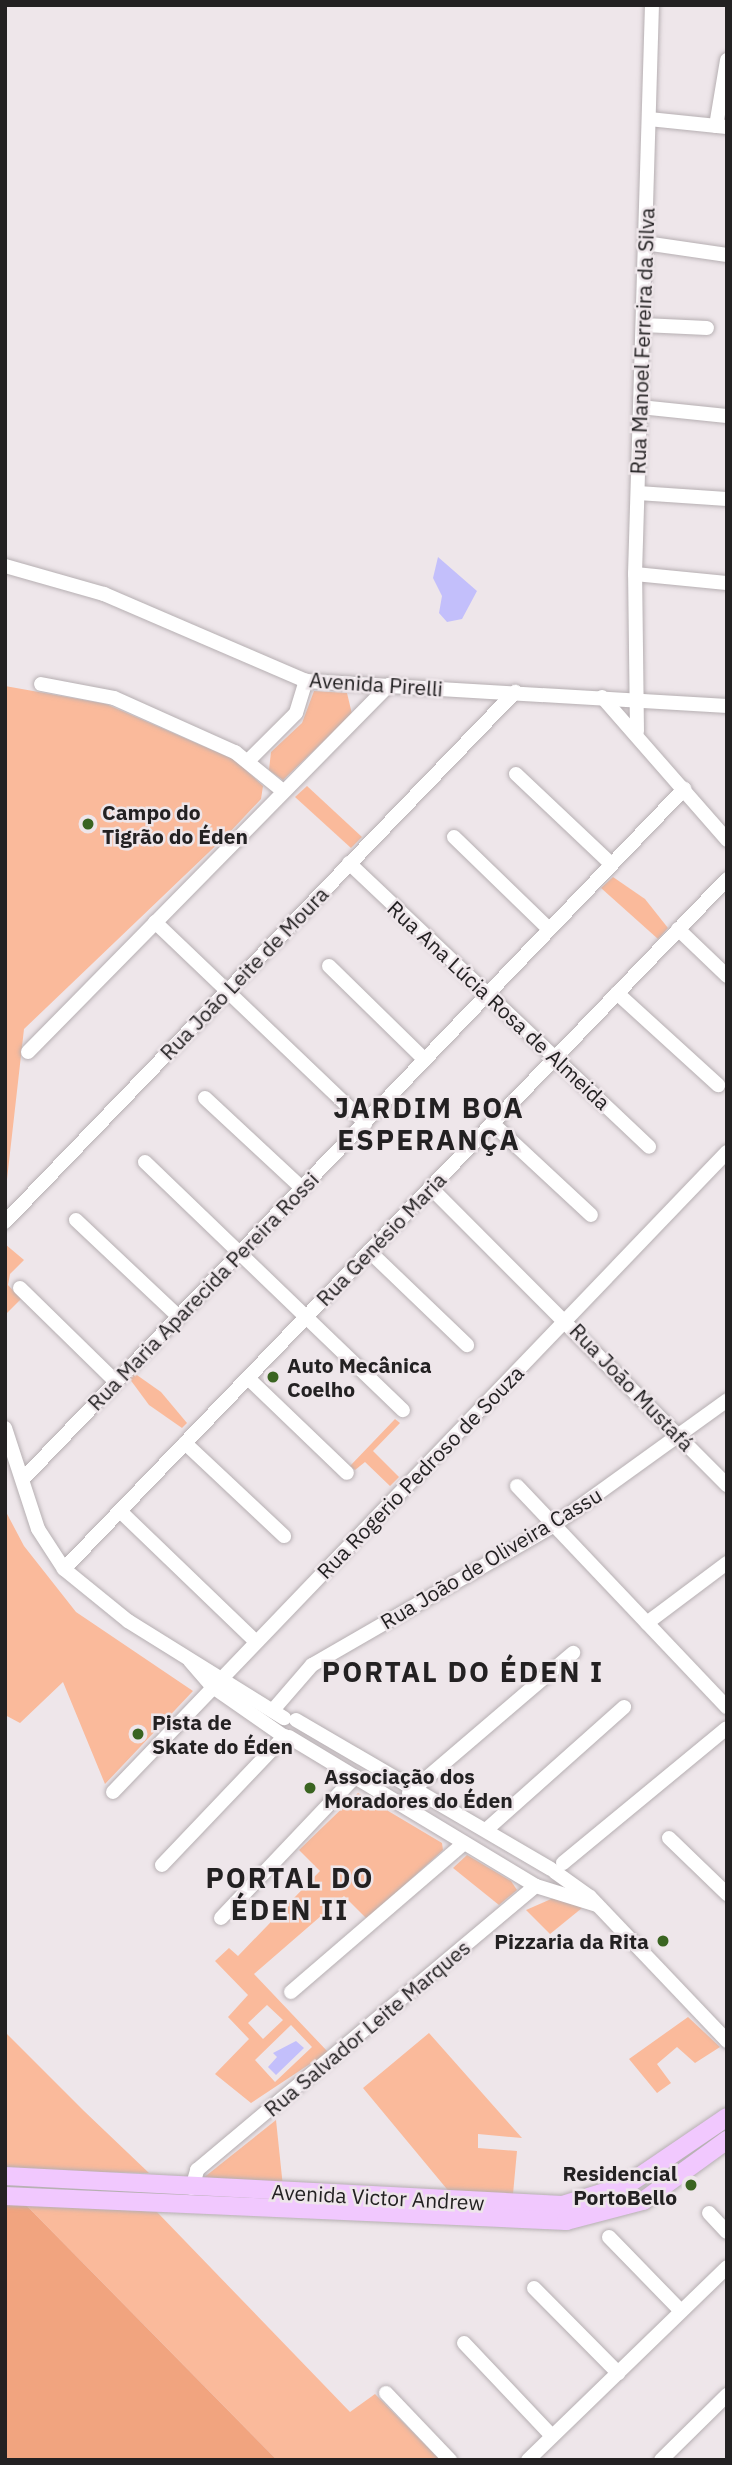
<!DOCTYPE html>
<html>
<head>
<meta charset="utf-8">
<style>
  body { margin:0 }
  #map { position:relative; width:732px; height:2465px; overflow:hidden; background:#eee6ea; font-family:"IBM Plex Sans",sans-serif }
  div>[style] { position:absolute }
  .green>* { inset:0; background:#faba9b }
  .forest>* { inset:0; background:#f1a47f }
  .water>* { inset:0; background:#c3bffb }
  .roads { filter:drop-shadow(0 0 2px #b6afb2) drop-shadow(0 0 2px #b6afb2) }
  .minor>* { height:14px; margin:-7px; padding:0 7px; transform-origin:7px; border-radius:7px; background:#fff }
  .major>* { height:18px; margin:-9px; padding:0 9px; transform-origin:9px; border-radius:9px; background:#f1c8fe }
  .dots>* { width:19px; height:19px; translate:-50% -50%; box-sizing:border-box; border:4px solid #eee6ea; border-radius:50% }
  span { translate:-50% -50%; white-space:nowrap; text-align:center; line-height:1.15; -webkit-text-stroke:5px #eee6ea; paint-order:stroke }
  .street-label { font-size:21px; color:#232122 }
  .poi-label { font-size:21px; color:#232122; font-weight:700 }
  .left { translate:0 -50%; text-align:left }
  .right { translate:-100% -50%; text-align:right }
  .district-label { font-size:28px; color:#232122; font-weight:700; letter-spacing:2px }
  .frame { position:absolute; inset:0; border:7px solid #232122; pointer-events:none }
</style>
</head>
<body>
<div id="map">
  <div class="green">
    <div style="clip-path:polygon(5px 686px,106px 704px,235px 760px,263px 786px,261px 799px,230px 832px,24px 1029px,5px 1197px)"></div>
    <div style="clip-path:polygon(314px 691px,347px 693px,352px 714px,283px 780px,269px 770px,271px 752px,302px 723px)"></div>
    <div style="clip-path:polygon(307px 786px,362px 837px,351px 848px,295px 797px)"></div>
    <div style="clip-path:polygon(613px 877px,645px 899px,668px 928px,658px 939px,601px 888px)"></div>
    <div style="clip-path:polygon(5px 1244px,24px 1260px,10px 1274px,8px 1285px,21px 1299px,5px 1315px)"></div>
    <div style="clip-path:polygon(134px 1373px,161px 1392px,187px 1423px,182px 1428px,149px 1405px,129px 1378px)"></div>
    <div style="clip-path:polygon(395px 1419px,400px 1423px,373px 1451px,399px 1477px,390px 1486px,365px 1462px,355px 1470px,350px 1466px)"></div>
    <div style="clip-path:polygon(5px 1510px,24px 1546px,76px 1612px,193px 1691px,105px 1784px,63px 1682px,20px 1723px,5px 1715px)"></div>
    <div style="clip-path:polygon(evenodd,358px 1793px,442px 1843px,443px 1850px,367px 1919px,344px 1896px,254px 1974px,328px 2052px,251px 2103px,215px 2074px,249px 2039px,228px 2017px,248px 1995px,215px 1961px,229px 1948px,238px 1956px,320px 1871px,299px 1850px,358px 1793px,267px 2005px,283px 2020px,263px 2039px,248px 2023px,267px 2005px,358px 1793px,291px 2025px,312px 2047px,275px 2082px,255px 2060px,291px 2025px)"></div>
    <div style="clip-path:polygon(467px 1855px,511px 1881px,517px 1890px,499px 1905px,453px 1868px)"></div>
    <div style="clip-path:polygon(558px 1896px,582px 1908px,550px 1934px,526px 1910px)"></div>
    <div style="clip-path:polygon(688px 2017px,720px 2047px,695px 2063px,677px 2047px,657px 2064px,671px 2083px,657px 2093px,629px 2059px)"></div>
    <div style="clip-path:polygon(5px 2032px,84px 2111px,149px 2173px,5px 2170px)"></div>
    <div style="clip-path:polygon(429px 2033px,522px 2138px,478px 2134px,478px 2148px,517px 2151px,513px 2194px,451px 2194px,363px 2088px)"></div>
    <div style="clip-path:polygon(276px 2120px,283px 2187px,202px 2179px)"></div>
    <div style="clip-path:polygon(25px 2204px,157px 2212px,350px 2412px,375px 2394px,440px 2460px,277px 2460px)"></div>
  </div>
  <div class="forest">
    <div style="clip-path:polygon(5px 2204px,25px 2204px,277px 2460px,5px 2460px)"></div>
  </div>
  <div class="water">
    <div style="clip-path:polygon(438px 557px,477px 591px,462px 619px,447px 622px,439px 613px,442px 596px,433px 578px)"></div>
    <div style="clip-path:polygon(296px 2041px,304px 2048px,276px 2075px,268px 2067px,277px 2057px,273px 2053px)"></div>
  </div>
  <div class="roads">
    <div class="minor">
      <div style="left:649px;top:119px;width:78px;rotate:5.9deg"></div>
      <div style="left:716px;top:126px;width:67px;rotate:-80.5deg"></div>
      <div style="left:645px;top:243px;width:83px;rotate:8.3deg"></div>
      <div style="left:643px;top:325px;width:64px;rotate:2.7deg"></div>
      <div style="left:640px;top:407px;width:87px;rotate:5.9deg"></div>
      <div style="left:638px;top:493px;width:89px;rotate:3.9deg"></div>
      <div style="left:5px;top:566px;width:103px;rotate:15.8deg"></div>
      <div style="left:104px;top:594px;width:220px;rotate:23.3deg"></div>
      <div style="left:306px;top:681px;width:422px;rotate:3.4deg"></div>
      <div style="left:635px;top:574px;width:92px;rotate:5.6deg"></div>
      <div style="left:41px;top:684px;width:74px;rotate:10.9deg"></div>
      <div style="left:114px;top:698px;width:133px;rotate:24.1deg"></div>
      <div style="left:235px;top:752px;width:62px;rotate:39.1deg"></div>
      <div style="left:602px;top:697px;width:190px;rotate:48.8deg"></div>
      <div style="left:637px;top:731px;width:157px;rotate:-90.7deg"></div>
      <div style="left:635px;top:574px;width:569px;rotate:-88.29deg"></div>
      <div style="left:249px;top:760px;width:66px;rotate:-45deg"></div>
      <div style="left:296px;top:713px;width:34px;rotate:-73deg"></div>
      <div style="left:516px;top:774px;width:129px;rotate:43.4deg"></div>
      <div style="left:454px;top:837px;width:132px;rotate:44.1deg"></div>
      <div style="left:349px;top:863px;width:413px;rotate:43.4deg"></div>
      <div style="left:155px;top:922px;width:291px;rotate:43.7deg"></div>
      <div style="left:678px;top:929px;width:68px;rotate:43.8deg"></div>
      <div style="left:329px;top:966px;width:134px;rotate:44.4deg"></div>
      <div style="left:617px;top:993px;width:137px;rotate:42.3deg"></div>
      <div style="left:28px;top:1052px;width:515px;rotate:-45.47deg"></div>
      <div style="left:205px;top:1098px;width:132px;rotate:42.9deg"></div>
      <div style="left:492px;top:1123px;width:135px;rotate:42.9deg"></div>
      <div style="left:145px;top:1162px;width:358px;rotate:43.9deg"></div>
      <div style="left:430px;top:1187px;width:421px;rotate:45.1deg"></div>
      <div style="left:76px;top:1220px;width:140px;rotate:43.3deg"></div>
      <div style="left:5px;top:1222px;width:736px;rotate:-46.1deg"></div>
      <div style="left:369px;top:1251px;width:136px;rotate:43.8deg"></div>
      <div style="left:20px;top:1288px;width:133px;rotate:44.4deg"></div>
      <div style="left:248px;top:1378px;width:137px;rotate:43.8deg"></div>
      <div style="left:5px;top:1428px;width:106px;rotate:71.9deg"></div>
      <div style="left:38px;top:1529px;width:48px;rotate:57deg"></div>
      <div style="left:64px;top:1569px;width:82px;rotate:39.1deg"></div>
      <div style="left:128px;top:1621px;width:184px;rotate:31.9deg"></div>
      <div style="left:185px;top:1443px;width:136px;rotate:43.2deg"></div>
      <div style="left:23px;top:1479px;width:956px;rotate:-46.23deg"></div>
      <div style="left:517px;top:1486px;width:305px;rotate:46.5deg"></div>
      <div style="left:120px;top:1511px;width:189px;rotate:43.9deg"></div>
      <div style="left:64px;top:1569px;width:957px;rotate:-46.14deg"></div>
      <div style="left:647px;top:1623px;width:100px;rotate:-36.9deg"></div>
      <div style="left:190px;top:1661px;width:35px;rotate:49deg"></div>
      <div style="left:213px;top:1687px;width:84px;rotate:34.8deg"></div>
      <div style="left:273px;top:1710px;width:60px;rotate:-49.1deg"></div>
      <div style="left:312px;top:1665px;width:280px;rotate:-30deg"></div>
      <div style="left:554px;top:1525px;width:213px;rotate:-35.8deg"></div>
      <div style="left:296px;top:1720px;width:295px;rotate:30.3deg"></div>
      <div style="left:289px;top:1737px;width:288px;rotate:31.1deg"></div>
      <div style="left:536px;top:1886px;width:64px;rotate:17.3deg"></div>
      <div style="left:113px;top:1792px;width:887px;rotate:-46.19deg"></div>
      <div style="left:409px;top:1793px;width:216px;rotate:-40.5deg"></div>
      <div style="left:486px;top:1830px;width:185px;rotate:-41.7deg"></div>
      <div style="left:669px;top:1838px;width:81px;rotate:44deg"></div>
      <div style="left:563px;top:1863px;width:212px;rotate:-39.5deg"></div>
      <div style="left:162px;top:1865px;width:178px;rotate:-46.4deg"></div>
      <div style="left:555px;top:1872px;width:43px;rotate:35.5deg"></div>
      <div style="left:590px;top:1897px;width:199px;rotate:46.4deg"></div>
      <div style="left:221px;top:1918px;width:195px;rotate:-46.5deg"></div>
      <div style="left:291px;top:1992px;width:228px;rotate:-40.7deg"></div>
      <div style="left:192px;top:2188px;width:19px;rotate:-74deg"></div>
      <div style="left:197px;top:2170px;width:442px;rotate:-40deg"></div>
      <div style="left:709px;top:2213px;width:26px;rotate:47deg"></div>
      <div style="left:609px;top:2237px;width:103px;rotate:45.8deg"></div>
      <div style="left:534px;top:2288px;width:120px;rotate:45.3deg"></div>
      <div style="left:464px;top:2343px;width:128px;rotate:46.6deg"></div>
      <div style="left:386px;top:2393px;width:93px;rotate:46.3deg"></div>
      <div style="left:528px;top:2460px;width:277px;rotate:-44.1deg"></div>
      <div style="left:661px;top:2460px;width:93px;rotate:-44.6deg"></div>
    </div>
    <div class="major">
      <div style="left:5px;top:2176px;width:558px;rotate:2.98deg"></div>
      <div style="left:562px;top:2205px;width:68px;rotate:-17.1deg"></div>
      <div style="left:627px;top:2185px;width:121px;rotate:-34.2deg"></div>
      <div style="left:5px;top:2196px;width:562px;rotate:2.55deg"></div>
      <div style="left:566px;top:2221px;width:80px;rotate:-14.6deg"></div>
      <div style="left:643px;top:2201px;width:104px;rotate:-36deg"></div>
    </div>
  </div>
  <div class="dots">
    <div style="left:88px;top:824px;background:#3a6421"></div>
    <div style="left:273px;top:1377px;background:#3a6421"></div>
    <div style="left:138px;top:1734px;background:#3a6421"></div>
    <div style="left:310px;top:1788px;background:#3a6421"></div>
    <div style="left:663px;top:1941px;background:#3a6421"></div>
    <div style="left:691px;top:2185px;background:#3a6421"></div>
  </div>
  <div class="street-label">
    <span style="left:642px;top:341px;rotate:-88deg">Rua Manoel Ferreira da Silva</span>
    <span style="left:376px;top:684px;rotate:4deg">Avenida Pirelli</span>
    <span style="left:244px;top:973px;rotate:-46deg">Rua João Leite de Moura</span>
    <span style="left:499px;top:1005px;rotate:43deg">Rua Ana Lúcia Rosa de Almeida</span>
    <span style="left:381px;top:1239px;rotate:-46deg">Rua Genésio Maria</span>
    <span style="left:203px;top:1291px;rotate:-46deg">Rua Maria Aparecida Pereira Rossi</span>
    <span style="left:632px;top:1387px;rotate:46deg">Rua João Mustafá</span>
    <span style="left:420px;top:1472px;rotate:-46deg">Rua Rogerio Pedroso de Souza</span>
    <span style="left:491px;top:1558px;rotate:-31deg">Rua João de Oliveira Cassu</span>
    <span style="left:367px;top:2028px;rotate:-40deg">Rua Salvador Leite Marques</span>
    <span style="left:378px;top:2197px;rotate:3deg">Avenida Victor Andrew</span>
  </div>
  <div class="poi-label">
    <span class="left" style="left:102px;top:824px">Campo do<br>Tigrão do Éden</span>
    <span class="left" style="left:287px;top:1377px">Auto Mecânica<br>Coelho</span>
    <span class="left" style="left:152px;top:1734px">Pista de<br>Skate do Éden</span>
    <span class="left" style="left:324px;top:1788px">Associação dos<br>Moradores do Éden</span>
    <span class="right" style="left:649px;top:1941px">Pizzaria da Rita</span>
    <span class="right" style="left:677px;top:2185px">Residencial<br>PortoBello</span>
  </div>
  <div class="district-label">
    <span style="left:429px;top:1124px">JARDIM BOA<br>ESPERANÇA</span>
    <span style="left:463px;top:1672px">PORTAL DO ÉDEN I</span>
    <span style="left:290px;top:1894px">PORTAL DO<br>ÉDEN II</span>
  </div>
  <div class="frame"></div>
</div>
</body>
</html>
